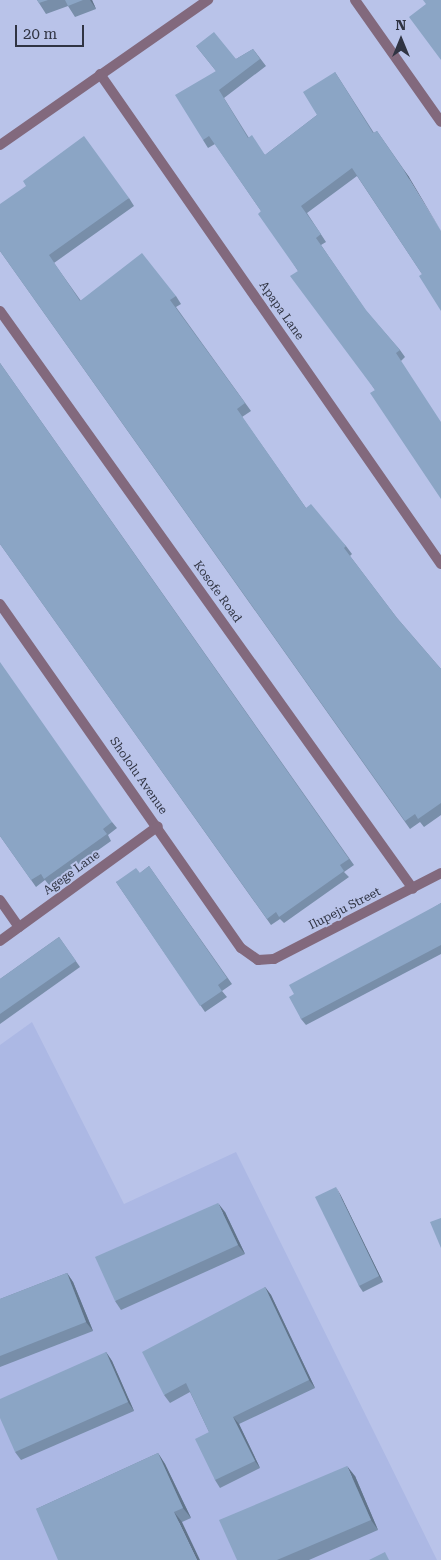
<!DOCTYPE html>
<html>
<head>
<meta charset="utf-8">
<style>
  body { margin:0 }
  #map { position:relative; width:441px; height:1560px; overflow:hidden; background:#b9c3e9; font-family:"Roboto Serif",serif }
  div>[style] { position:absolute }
  .built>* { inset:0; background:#acb8e4 }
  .street>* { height:10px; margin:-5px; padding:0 5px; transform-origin:5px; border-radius:5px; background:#82697d }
  .wall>* { inset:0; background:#788ea9 }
  .shaded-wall>* { inset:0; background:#61748a }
  .building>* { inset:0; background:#8ba5c5 }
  span { translate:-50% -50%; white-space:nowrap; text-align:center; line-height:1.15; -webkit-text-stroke:4px #b9c3e9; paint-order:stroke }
  .street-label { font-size:12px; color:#303443 }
  .north { position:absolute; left:376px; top:15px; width:50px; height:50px; -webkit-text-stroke:4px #b9c3e9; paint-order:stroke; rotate:0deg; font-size:14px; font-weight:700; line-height:20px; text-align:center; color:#303443 }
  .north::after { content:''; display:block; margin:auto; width:18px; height:22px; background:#303443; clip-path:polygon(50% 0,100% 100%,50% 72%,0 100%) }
  .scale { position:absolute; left:15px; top:25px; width:69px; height:22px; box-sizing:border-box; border:2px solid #303443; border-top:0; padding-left:6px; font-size:15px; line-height:18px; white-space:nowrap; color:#303443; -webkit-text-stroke:4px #b9c3e9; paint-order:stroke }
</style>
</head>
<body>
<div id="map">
  <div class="built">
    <div style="clip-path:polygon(32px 1022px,124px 1204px,236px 1152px,437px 1560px,0 1560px,0 1045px)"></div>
  </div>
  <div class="street">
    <div style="left:355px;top:0;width:149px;rotate:54.8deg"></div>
    <div style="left:100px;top:74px;width:597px;rotate:55.17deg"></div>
    <div style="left:0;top:145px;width:254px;rotate:-34.9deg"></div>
    <div style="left:0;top:311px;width:710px;rotate:54.45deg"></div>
    <div style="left:0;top:604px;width:420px;rotate:55deg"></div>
    <div style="left:241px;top:948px;width:21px;rotate:35deg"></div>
    <div style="left:258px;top:960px;width:16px;rotate:-4deg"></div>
    <div style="left:274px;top:959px;width:188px;rotate:-27.2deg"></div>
    <div style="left:0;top:900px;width:33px;rotate:55deg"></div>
    <div style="left:0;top:941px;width:195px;rotate:-36deg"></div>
  </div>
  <div class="wall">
    <div style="clip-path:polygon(37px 0,92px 0,96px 9px,75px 17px,68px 6px,46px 14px,39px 3px)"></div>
    <div style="clip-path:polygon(196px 46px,236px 59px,253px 49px,266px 66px,224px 98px,249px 138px,265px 155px,317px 115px,335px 72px,374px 133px,377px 131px,409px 177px,422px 274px,357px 176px,307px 213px,326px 242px,321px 245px,366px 311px,400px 350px,405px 357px,401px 361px,375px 390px,298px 271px,261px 211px,215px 144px,208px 148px,203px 140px,216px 71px)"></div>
    <div style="clip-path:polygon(129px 198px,134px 206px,54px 263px,81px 301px,176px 296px,181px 304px,176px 307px,251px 411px,242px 417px,306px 508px,346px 546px,352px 554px,350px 556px,397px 618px,441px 669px,441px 815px,424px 827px,420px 822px,410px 829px,0 251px)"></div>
    <div style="clip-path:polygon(0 363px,354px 865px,344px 872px,349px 877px,284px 923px,280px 919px,271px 925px,0 544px)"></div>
    <div style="clip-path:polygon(112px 822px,117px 828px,108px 835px,111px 841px,49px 885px,45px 880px,36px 887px,0 836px)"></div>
    <div style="clip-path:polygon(149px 866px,232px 984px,222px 991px,227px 997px,205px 1012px,116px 882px,140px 873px)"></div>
    <div style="clip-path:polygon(441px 903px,441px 954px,306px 1025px,301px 1019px,294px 994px)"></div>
    <div style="clip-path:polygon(59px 937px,80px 967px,0 1024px,0 979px)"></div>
    <div style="clip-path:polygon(340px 1194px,383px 1282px,363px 1292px,359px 1286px)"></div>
    <div style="clip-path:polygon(225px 1212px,245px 1254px,121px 1310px,115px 1301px)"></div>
    <div style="clip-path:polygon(67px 1273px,73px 1282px,93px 1331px,0 1367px,0 1299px)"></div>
    <div style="clip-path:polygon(265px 1287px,271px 1295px,315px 1388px,239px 1424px,260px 1468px,220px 1488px,215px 1480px,209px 1432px,190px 1392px,170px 1403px,164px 1395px)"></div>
    <div style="clip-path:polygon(106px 1352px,112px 1361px,134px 1411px,21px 1460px,15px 1452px)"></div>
    <div style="clip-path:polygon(158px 1453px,165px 1464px,191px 1518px,182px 1522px,36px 1509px)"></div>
    <div style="clip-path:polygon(355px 1476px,378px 1530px,309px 1560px,237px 1560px)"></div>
  </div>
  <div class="shaded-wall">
    <div style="clip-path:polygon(90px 0,92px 0,96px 9px)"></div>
    <div style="clip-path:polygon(403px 169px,409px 177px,441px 231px)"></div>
    <div style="clip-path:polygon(336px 1187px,340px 1194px,383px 1282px,379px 1276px)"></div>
    <div style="clip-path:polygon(218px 1203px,225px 1212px,245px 1254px,238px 1245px)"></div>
    <div style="clip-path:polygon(67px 1273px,73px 1282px,93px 1331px,86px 1322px)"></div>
    <div style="clip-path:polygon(265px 1287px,271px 1295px,315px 1388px,309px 1380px)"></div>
    <div style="clip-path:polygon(106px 1352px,112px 1361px,134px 1411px,128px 1402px)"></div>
    <div style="clip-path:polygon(233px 1417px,239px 1424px,260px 1468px,255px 1461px)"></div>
    <div style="clip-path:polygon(158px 1453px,165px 1464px,191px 1518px,183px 1508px)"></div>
    <div style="clip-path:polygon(347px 1466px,355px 1476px,378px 1530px,371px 1520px)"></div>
    <div style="clip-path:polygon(174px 1512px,182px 1522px,200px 1560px,197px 1560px)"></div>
  </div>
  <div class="building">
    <div style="clip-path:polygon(37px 0,48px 0,39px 3px)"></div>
    <div style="clip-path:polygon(65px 0,83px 0,68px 6px)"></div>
    <div style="clip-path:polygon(423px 0,441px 0,441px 60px,409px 17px,426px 4px)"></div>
    <div style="clip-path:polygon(214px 32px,236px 59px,253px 49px,260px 59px,219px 90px,248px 138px,252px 135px,265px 155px,317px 115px,303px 92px,335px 72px,373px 133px,377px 131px,403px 169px,441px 231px,441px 311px,419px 276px,422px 274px,352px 168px,301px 206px,321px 234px,316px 238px,366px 310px,400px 350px,396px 353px,441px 422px,441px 499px,370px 393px,375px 390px,290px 276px,298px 271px,258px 214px,261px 211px,209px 136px,203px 140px,175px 95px,216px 71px,196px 46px)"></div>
    <div style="clip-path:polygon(84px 136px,129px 198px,49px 255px,80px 301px,142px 253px,176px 296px,170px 300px,245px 403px,237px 409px,306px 508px,311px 504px,346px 546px,344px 548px,397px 618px,441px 669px,441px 803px,418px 819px,415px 814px,405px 821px,0 251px,0 204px,26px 186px,23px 181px)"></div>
    <div style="clip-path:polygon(0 363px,349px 859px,340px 865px,344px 871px,279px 917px,276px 912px,267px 919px,0 544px)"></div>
    <div style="clip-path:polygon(0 662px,112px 822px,103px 829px,107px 834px,44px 879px,41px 874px,31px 880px,0 836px)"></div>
    <div style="clip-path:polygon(149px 866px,227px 978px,218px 985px,222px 991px,200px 1006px,116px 882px,136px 868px,140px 873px)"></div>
    <div style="clip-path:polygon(441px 903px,441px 945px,301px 1019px,289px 997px,294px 994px,289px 985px)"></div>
    <div style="clip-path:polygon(59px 937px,76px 961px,0 1014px,0 979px)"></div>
    <div style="clip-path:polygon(336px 1187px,379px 1276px,359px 1286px,315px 1197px)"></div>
    <div style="clip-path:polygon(218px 1203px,238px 1245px,115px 1301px,95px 1257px)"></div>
    <div style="clip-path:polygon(441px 1218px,441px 1248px,430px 1222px)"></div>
    <div style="clip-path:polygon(67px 1273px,86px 1322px,0 1356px,0 1299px)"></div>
    <div style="clip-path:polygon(265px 1287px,309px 1380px,233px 1417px,255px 1461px,215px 1480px,195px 1439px,209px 1432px,186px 1383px,164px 1395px,142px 1352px)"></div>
    <div style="clip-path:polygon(106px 1352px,128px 1402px,15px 1452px,0 1418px,0 1399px)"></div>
    <div style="clip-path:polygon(158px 1453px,183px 1508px,174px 1512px,197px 1560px,58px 1560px,36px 1509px)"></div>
    <div style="clip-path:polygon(347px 1466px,371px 1520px,277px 1560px,237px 1560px,219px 1520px)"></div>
    <div style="clip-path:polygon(385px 1552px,389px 1560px,369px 1560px)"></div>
  </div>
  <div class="street-label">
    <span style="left:281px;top:311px;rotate:55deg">Apapa Lane</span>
    <span style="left:217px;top:592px;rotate:54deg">Kosofe Road</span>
    <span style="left:138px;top:776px;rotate:55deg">Shololu Avenue</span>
    <span style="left:72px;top:873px;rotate:-36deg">Agege Lane</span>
    <span style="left:345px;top:909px;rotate:-27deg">Ilupeju Street</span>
  </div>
  <div class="north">N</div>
  <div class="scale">20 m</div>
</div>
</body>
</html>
